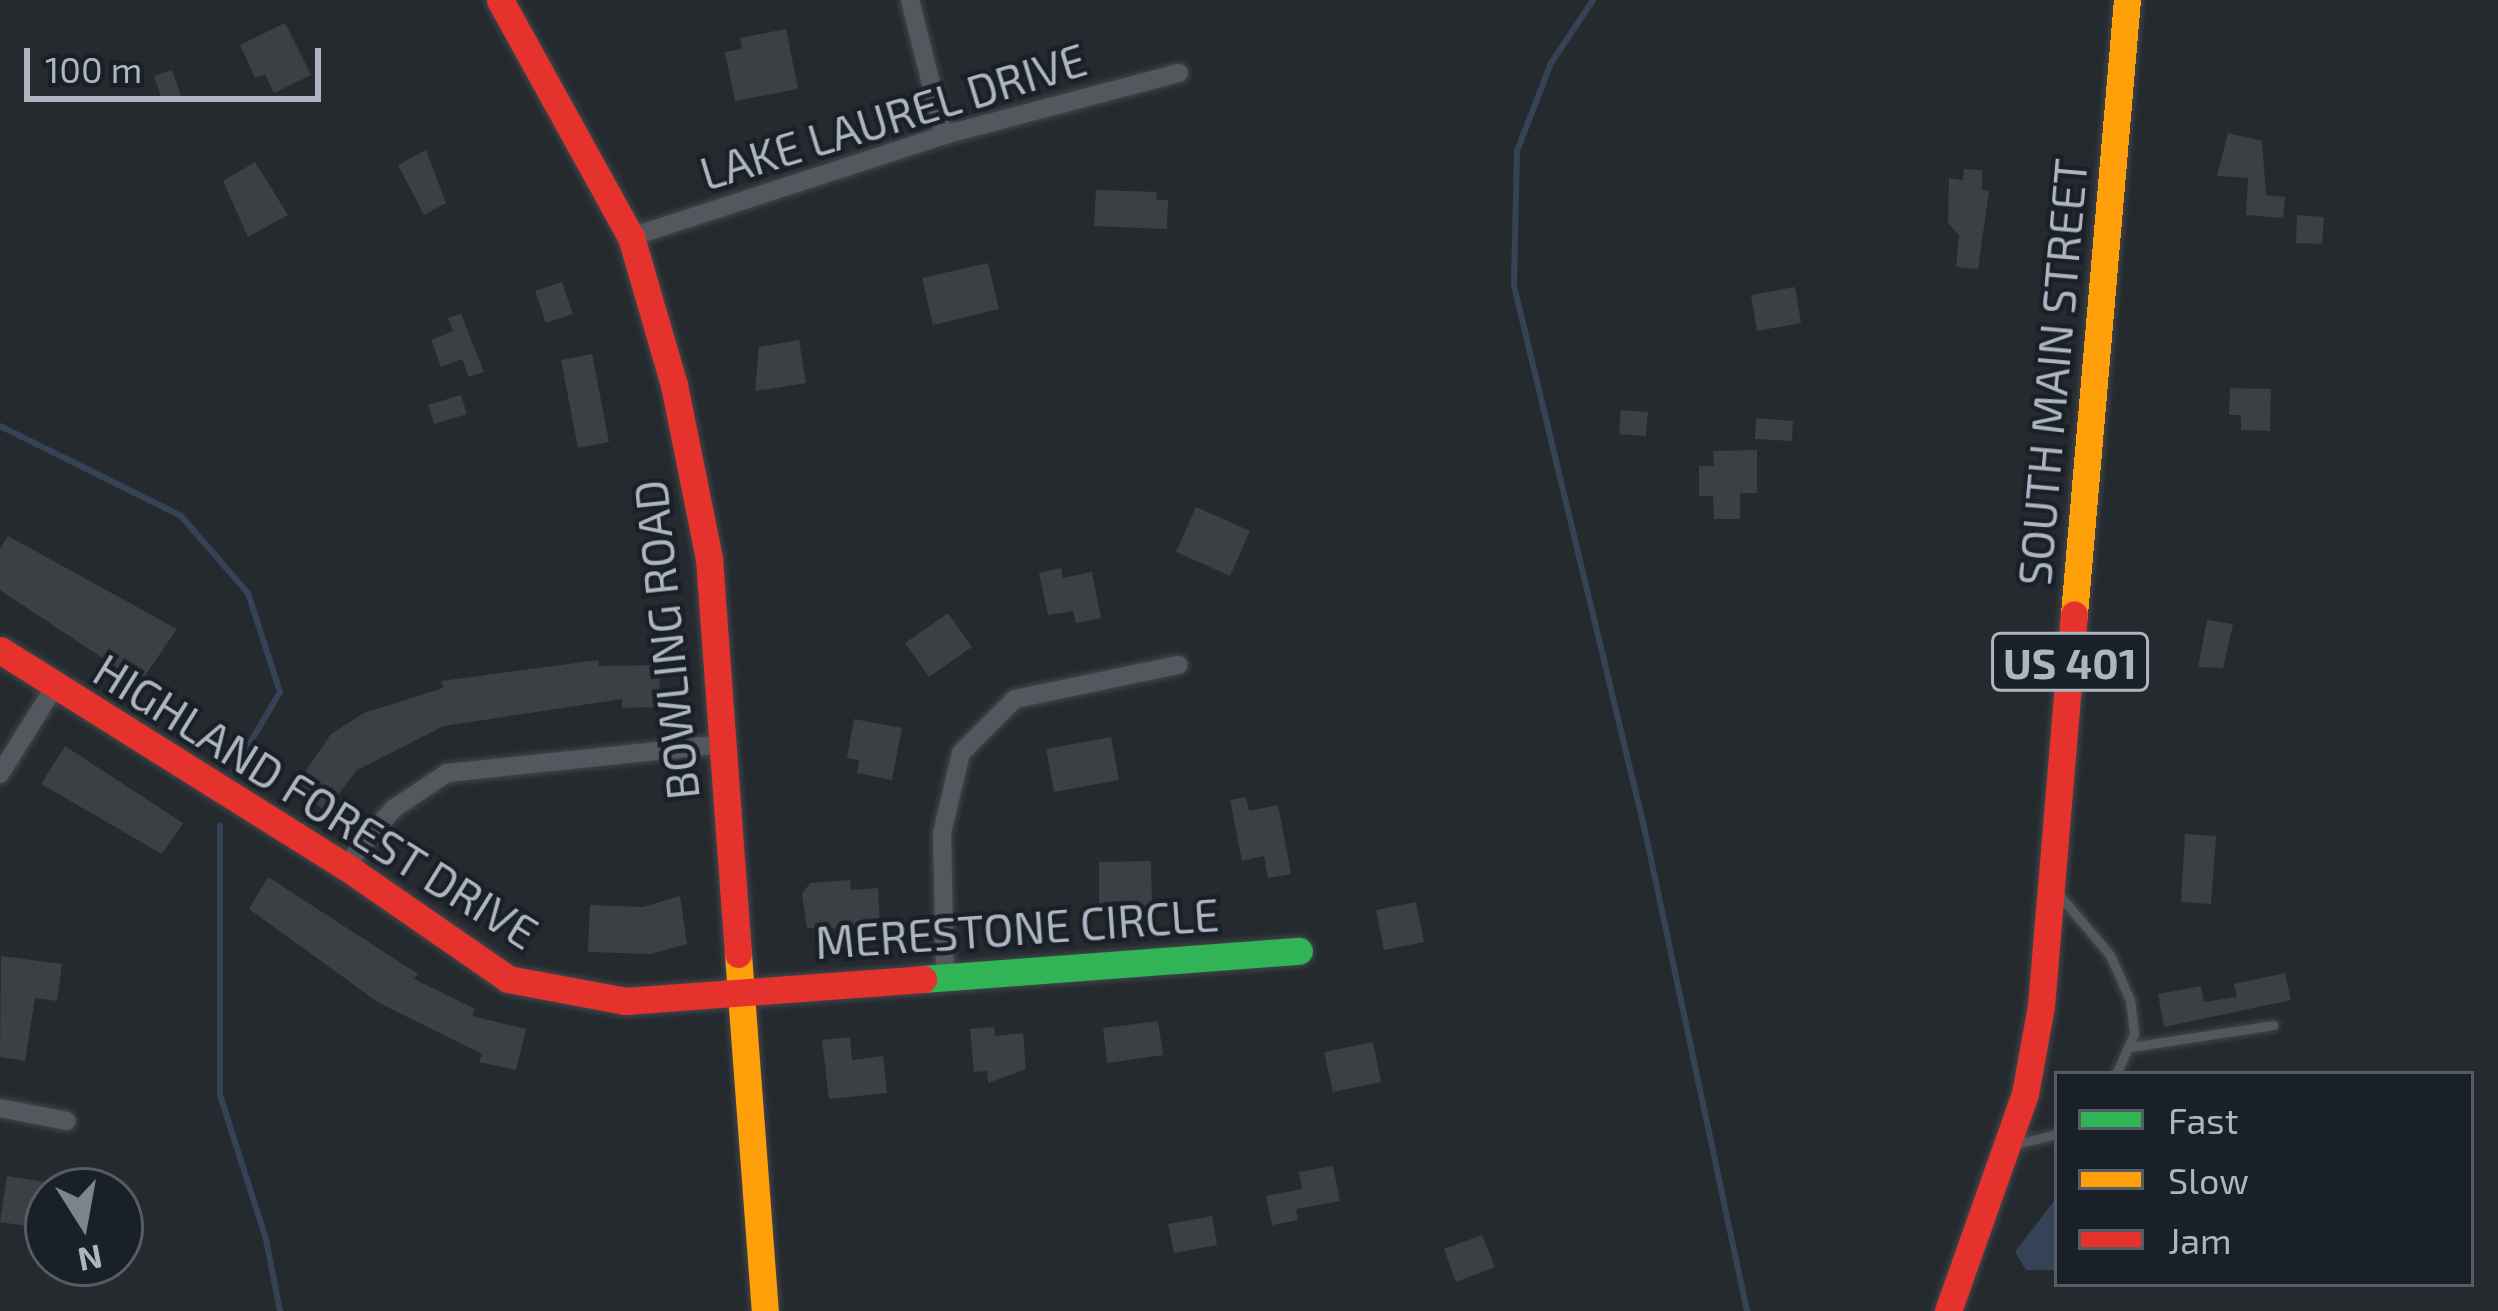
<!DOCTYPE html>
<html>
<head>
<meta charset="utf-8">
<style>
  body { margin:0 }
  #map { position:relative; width:2498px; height:1311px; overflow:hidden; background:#252a2f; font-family:"Exo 2",sans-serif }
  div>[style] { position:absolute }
  .water>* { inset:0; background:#364357 }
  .stream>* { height:6px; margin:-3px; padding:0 3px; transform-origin:3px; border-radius:3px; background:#364357 }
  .building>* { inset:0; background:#3c4044 }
  .roads { filter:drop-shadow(0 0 3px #42464a) drop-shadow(0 0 3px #42464a) }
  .lane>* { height:9px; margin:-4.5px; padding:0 4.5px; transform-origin:4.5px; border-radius:4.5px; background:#54585e }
  .street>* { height:18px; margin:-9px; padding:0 9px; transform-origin:9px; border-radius:9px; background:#54585e }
  .fast>* { height:27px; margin:-13.5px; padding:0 13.5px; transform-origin:13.5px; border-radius:13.5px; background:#30b455 }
  .slow>* { height:27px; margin:-13.5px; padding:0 13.5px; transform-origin:13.5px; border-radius:13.5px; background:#ff9f0a }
  .jam>* { height:27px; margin:-13.5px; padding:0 13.5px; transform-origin:13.5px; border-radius:13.5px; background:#e5322d }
  span { translate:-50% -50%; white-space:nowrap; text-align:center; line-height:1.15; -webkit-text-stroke:9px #1a2028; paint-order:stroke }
  .shield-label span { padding:3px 9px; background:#1a2028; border:3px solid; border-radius:9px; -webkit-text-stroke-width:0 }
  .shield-label { font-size:42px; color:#aeb5c1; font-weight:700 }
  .street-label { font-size:45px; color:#aeb5c1 }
  .legend { position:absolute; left:2054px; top:1071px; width:420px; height:216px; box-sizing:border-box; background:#1a2028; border:3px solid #555c65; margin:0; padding:15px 21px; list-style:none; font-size:36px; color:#aeb5c1 }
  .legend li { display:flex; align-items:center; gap:24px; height:60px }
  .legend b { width:60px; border:3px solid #555c65 }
  .north { position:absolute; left:24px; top:1167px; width:120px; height:120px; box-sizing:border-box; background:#1a2028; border:3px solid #555c65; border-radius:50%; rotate:169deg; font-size:33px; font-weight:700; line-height:48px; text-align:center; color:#aeb5c1 }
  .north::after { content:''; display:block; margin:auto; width:42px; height:54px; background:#7e848e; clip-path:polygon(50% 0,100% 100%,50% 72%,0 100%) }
  .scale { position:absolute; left:24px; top:48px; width:297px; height:54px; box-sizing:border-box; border:6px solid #aeb5c1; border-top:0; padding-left:15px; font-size:36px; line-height:42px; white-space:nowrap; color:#aeb5c1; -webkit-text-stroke:9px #1a2028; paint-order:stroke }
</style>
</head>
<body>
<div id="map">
  <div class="water">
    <div style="clip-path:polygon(2057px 1197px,2057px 1270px,2026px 1270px,2015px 1252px)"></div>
  </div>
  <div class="stream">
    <div style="left:1593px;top:0;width:76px;rotate:123.7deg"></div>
    <div style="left:1551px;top:63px;width:94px;rotate:111.1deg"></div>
    <div style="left:1517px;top:151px;width:135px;rotate:91.3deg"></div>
    <div style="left:1514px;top:286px;width:561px;rotate:76.48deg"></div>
    <div style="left:1645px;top:831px;width:491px;rotate:78deg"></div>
    <div style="left:0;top:426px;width:202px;rotate:26.4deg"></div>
    <div style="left:181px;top:516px;width:102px;rotate:49deg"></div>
    <div style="left:248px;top:593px;width:104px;rotate:72.1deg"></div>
    <div style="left:280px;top:692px;width:91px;rotate:120.5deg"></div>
    <div style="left:220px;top:826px;width:269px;rotate:90deg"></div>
    <div style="left:220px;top:1095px;width:151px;rotate:72.3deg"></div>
    <div style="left:266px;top:1239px;width:73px;rotate:79deg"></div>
  </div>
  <div class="building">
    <div style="clip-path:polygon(285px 23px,311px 75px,274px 93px,265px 74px,255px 78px,240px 45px)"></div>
    <div style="clip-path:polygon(786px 29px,798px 89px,735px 101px,725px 52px,742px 49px,740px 38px)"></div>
    <div style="clip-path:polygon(172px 70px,181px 96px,163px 102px,154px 76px)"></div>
    <div style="clip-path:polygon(2228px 133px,2262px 141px,2266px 195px,2285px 197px,2283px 218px,2246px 215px,2248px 178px,2217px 176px)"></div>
    <div style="clip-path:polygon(426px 150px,446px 203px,424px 215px,398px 165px)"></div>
    <div style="clip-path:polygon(255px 162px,288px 215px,248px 237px,223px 181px)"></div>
    <div style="clip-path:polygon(1964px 169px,1982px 170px,1982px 190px,1989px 191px,1978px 269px,1956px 267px,1959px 235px,1948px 223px,1949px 178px,1963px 180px)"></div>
    <div style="clip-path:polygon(1096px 190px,1157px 192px,1156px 200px,1168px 200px,1167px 229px,1094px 226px)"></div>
    <div style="clip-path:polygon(2297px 215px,2324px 217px,2322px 244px,2296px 243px)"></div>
    <div style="clip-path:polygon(988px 263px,999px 309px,933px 325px,922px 278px)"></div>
    <div style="clip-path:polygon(562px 282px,573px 314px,546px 323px,535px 291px)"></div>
    <div style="clip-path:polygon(1795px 287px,1801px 323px,1757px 331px,1751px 295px)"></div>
    <div style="clip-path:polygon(461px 314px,484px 372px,469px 377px,462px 359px,441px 367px,431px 340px,453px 331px,448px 318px)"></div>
    <div style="clip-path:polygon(799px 340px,806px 383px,755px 391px,759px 347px)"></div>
    <div style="clip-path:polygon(592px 354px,609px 442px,578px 448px,561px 360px)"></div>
    <div style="clip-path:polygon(2230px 388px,2271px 389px,2270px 431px,2241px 430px,2241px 415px,2229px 415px)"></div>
    <div style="clip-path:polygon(461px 395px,467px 414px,434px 424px,428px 405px)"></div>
    <div style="clip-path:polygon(1621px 410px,1648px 412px,1646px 436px,1619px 434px)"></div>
    <div style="clip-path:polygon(1756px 418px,1793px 421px,1792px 441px,1755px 439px)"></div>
    <div style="clip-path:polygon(1757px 450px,1757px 493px,1740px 493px,1740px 519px,1714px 519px,1713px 496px,1699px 496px,1699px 466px,1714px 466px,1713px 451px)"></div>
    <div style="clip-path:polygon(1196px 507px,1250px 531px,1230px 576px,1176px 552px)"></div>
    <div style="clip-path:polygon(8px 536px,177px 629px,140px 683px,0 590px,0 549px)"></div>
    <div style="clip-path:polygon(1061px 568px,1063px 578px,1092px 572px,1101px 618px,1076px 623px,1073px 611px,1048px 615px,1039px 573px)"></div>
    <div style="clip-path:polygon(948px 613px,972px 647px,929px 677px,905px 643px)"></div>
    <div style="clip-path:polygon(2207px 620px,2233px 624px,2223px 668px,2198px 667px)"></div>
    <div style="clip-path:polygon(598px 660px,599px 666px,659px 665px,660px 707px,622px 708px,622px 699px,444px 726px,357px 770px,325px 811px,294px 788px,331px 734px,364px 713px,443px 688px,442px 681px)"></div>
    <div style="clip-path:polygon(854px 719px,902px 728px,892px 780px,857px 773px,859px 760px,847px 758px)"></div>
    <div style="clip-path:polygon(1111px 737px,1119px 780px,1054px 792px,1046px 749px)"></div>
    <div style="clip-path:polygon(65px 746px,183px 823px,162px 854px,41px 784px)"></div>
    <div style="clip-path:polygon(1246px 797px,1249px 811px,1278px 805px,1291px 874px,1268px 878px,1264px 856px,1242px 861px,1230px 800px)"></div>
    <div style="clip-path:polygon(2185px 834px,2216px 836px,2211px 904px,2181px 902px)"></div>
    <div style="clip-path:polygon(1151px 861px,1152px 906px,1099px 907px,1099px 862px)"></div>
    <div style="clip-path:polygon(268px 877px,418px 974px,414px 979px,475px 1009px,472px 1016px,526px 1029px,516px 1070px,479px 1062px,482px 1054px,379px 1003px,249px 909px)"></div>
    <div style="clip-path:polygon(850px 880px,851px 890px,878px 888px,880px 929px,807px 928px,802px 894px,810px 883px)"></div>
    <div style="clip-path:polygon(680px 896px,687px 944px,650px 954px,588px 952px,590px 905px,643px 907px)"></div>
    <div style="clip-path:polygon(1416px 902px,1424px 942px,1384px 950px,1376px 910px)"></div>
    <div style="clip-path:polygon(1px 956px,62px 964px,57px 1001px,35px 998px,25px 1061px,0 1057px)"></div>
    <div style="clip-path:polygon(2285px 973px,2291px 1000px,2164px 1027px,2158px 994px,2201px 986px,2204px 1002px,2237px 997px,2234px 984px)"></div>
    <div style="clip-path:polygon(1158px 1021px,1163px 1055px,1107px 1063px,1103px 1028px)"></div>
    <div style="clip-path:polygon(994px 1027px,995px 1036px,1023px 1033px,1026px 1069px,988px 1083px,987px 1071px,974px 1072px,970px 1029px)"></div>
    <div style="clip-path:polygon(850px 1037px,852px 1060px,883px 1056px,887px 1093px,829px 1099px,822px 1040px)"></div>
    <div style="clip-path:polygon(1373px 1042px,1381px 1082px,1333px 1092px,1324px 1052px)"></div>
    <div style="clip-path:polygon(1333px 1166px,1340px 1201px,1296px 1209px,1298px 1220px,1272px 1225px,1266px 1196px,1302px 1189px,1299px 1172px)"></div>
    <div style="clip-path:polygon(7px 1176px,46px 1182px,39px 1228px,0 1222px)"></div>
    <div style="clip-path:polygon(1212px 1216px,1217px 1245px,1174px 1253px,1168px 1224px)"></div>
    <div style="clip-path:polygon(1482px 1235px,1495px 1267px,1456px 1282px,1444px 1249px)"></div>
  </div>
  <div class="roads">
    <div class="lane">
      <div style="left:2061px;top:897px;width:76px;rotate:49.8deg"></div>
      <div style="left:2110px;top:955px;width:49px;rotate:66deg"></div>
      <div style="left:2130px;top:1000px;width:34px;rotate:83deg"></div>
      <div style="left:2134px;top:1034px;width:44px;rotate:114.2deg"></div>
      <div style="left:2130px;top:1047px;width:145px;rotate:-8.7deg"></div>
      <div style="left:2020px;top:1143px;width:38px;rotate:-14deg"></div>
    </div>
    <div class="street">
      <div style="left:910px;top:0;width:139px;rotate:75.9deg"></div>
      <div style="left:631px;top:237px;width:329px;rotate:-18deg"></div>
      <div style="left:944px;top:135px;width:243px;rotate:-14.8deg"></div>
      <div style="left:0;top:774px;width:104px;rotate:-58deg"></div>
      <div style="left:345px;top:866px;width:75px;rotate:-49.9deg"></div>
      <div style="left:393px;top:809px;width:65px;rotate:-33.7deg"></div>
      <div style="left:447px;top:773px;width:279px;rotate:-6deg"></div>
      <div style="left:945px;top:975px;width:142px;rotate:-91.2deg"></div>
      <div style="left:942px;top:833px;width:82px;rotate:-76.6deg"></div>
      <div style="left:961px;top:753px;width:76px;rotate:-45deg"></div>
      <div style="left:1015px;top:699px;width:167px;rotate:-11.8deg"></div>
      <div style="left:0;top:1108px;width:68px;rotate:11deg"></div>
    </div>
    <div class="fast">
      <div style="left:923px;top:979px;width:377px;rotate:-4.3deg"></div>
    </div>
    <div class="slow">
      <div style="left:2074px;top:614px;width:616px;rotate:-85.07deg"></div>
      <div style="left:738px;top:954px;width:358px;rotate:85.7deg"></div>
    </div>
    <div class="jam">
      <div style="left:500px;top:0;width:271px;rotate:61.1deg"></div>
      <div style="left:631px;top:237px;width:154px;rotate:73.8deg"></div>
      <div style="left:674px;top:385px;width:177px;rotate:78.6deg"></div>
      <div style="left:709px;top:559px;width:396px;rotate:85.8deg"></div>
      <div style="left:0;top:650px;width:407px;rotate:32.1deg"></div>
      <div style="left:345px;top:866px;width:198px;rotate:34.7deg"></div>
      <div style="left:508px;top:979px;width:119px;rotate:10.6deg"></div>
      <div style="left:625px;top:1001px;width:299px;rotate:-4.2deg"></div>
      <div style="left:1948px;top:1311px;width:230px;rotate:-70.5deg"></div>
      <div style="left:2025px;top:1094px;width:89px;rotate:-79.7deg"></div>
      <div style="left:2041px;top:1006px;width:393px;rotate:-85.2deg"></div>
    </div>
  </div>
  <div class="shield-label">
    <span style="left:2070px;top:662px">US 401</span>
  </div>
  <div class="street-label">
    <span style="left:893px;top:116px;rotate:-17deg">LAKE LAUREL DRIVE</span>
    <span style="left:2052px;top:372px;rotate:-85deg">SOUTH MAIN STREET</span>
    <span style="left:666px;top:640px;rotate:-96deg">BOWLING ROAD</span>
    <span style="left:316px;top:801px;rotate:32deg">HIGHLAND FOREST DRIVE</span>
    <span style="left:1017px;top:928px;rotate:-4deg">MERESTONE CIRCLE</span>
  </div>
  <ul class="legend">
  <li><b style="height:15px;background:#30b455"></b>Fast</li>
  <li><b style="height:15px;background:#ff9f0a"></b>Slow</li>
  <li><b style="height:15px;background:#e5322d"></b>Jam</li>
  </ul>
  <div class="north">N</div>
  <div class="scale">100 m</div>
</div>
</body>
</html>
